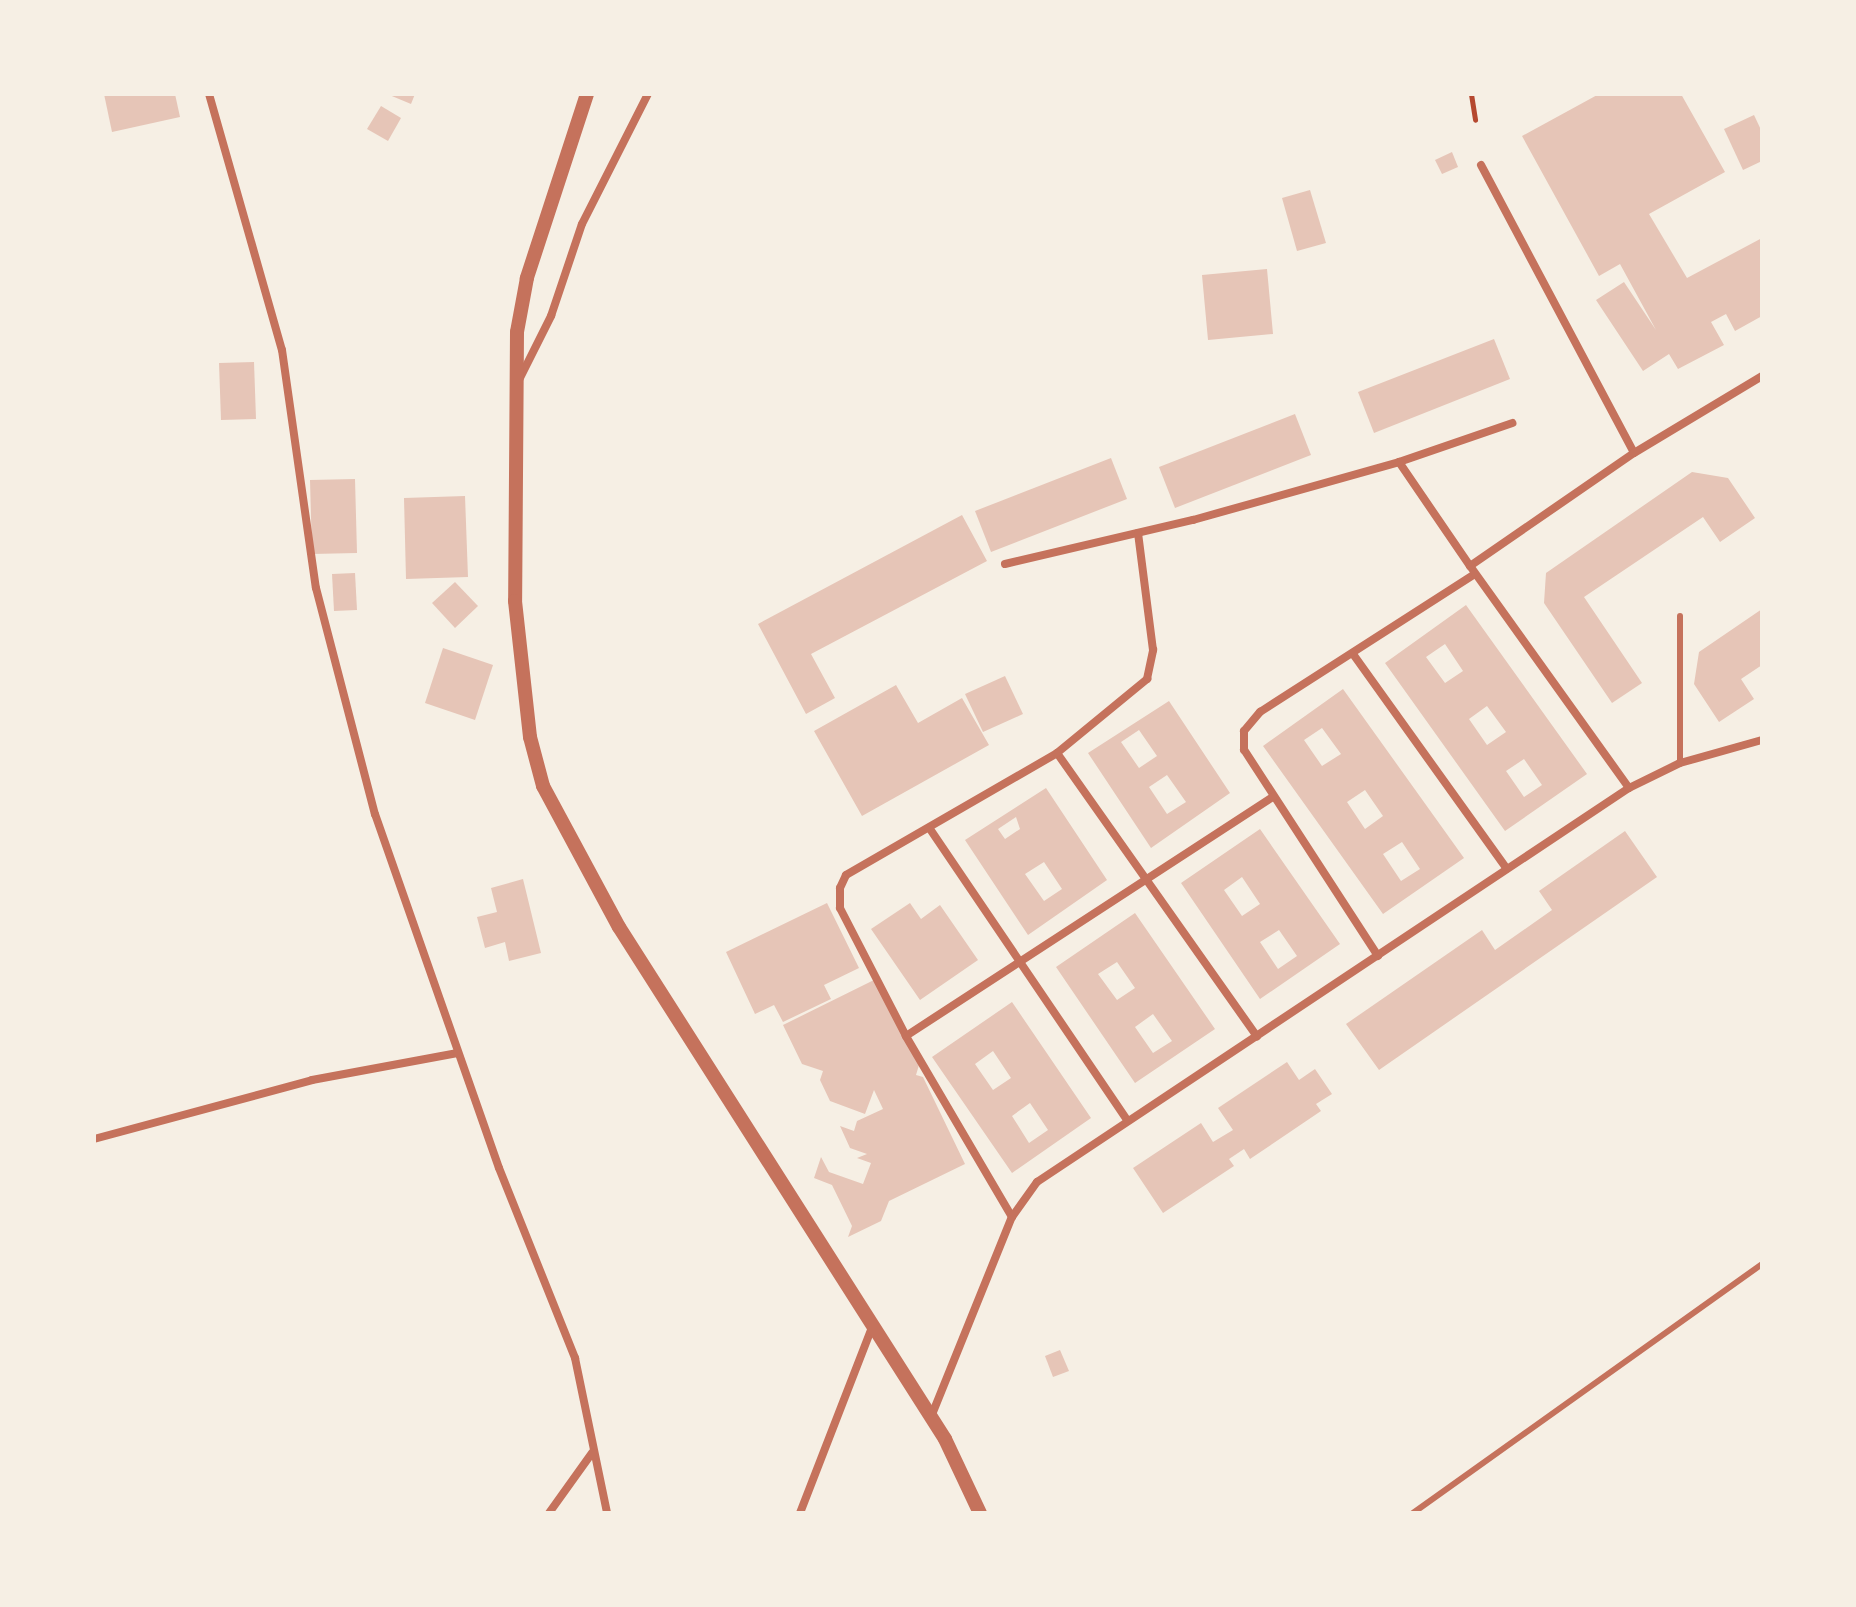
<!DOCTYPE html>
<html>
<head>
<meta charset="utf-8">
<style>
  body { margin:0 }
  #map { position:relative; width:1856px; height:1607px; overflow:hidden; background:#f6efe4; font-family:Ubuntu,sans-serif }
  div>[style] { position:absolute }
  .building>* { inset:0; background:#e6c5b7 }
  .path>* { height:5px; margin:-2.5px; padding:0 2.5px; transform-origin:2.5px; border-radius:2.5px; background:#b5482f }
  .service>* { height:6px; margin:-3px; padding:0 3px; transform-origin:3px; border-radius:3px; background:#c5725c }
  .minor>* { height:8px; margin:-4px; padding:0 4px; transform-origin:4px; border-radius:4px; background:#c5725c }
  .tertiary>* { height:14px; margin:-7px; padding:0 7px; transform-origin:7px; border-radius:7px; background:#c5725c }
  span { translate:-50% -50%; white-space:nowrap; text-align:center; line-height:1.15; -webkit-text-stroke:6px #f6efe4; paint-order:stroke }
  .frame { position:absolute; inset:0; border:96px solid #f6efe4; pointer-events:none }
</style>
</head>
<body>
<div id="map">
  <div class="building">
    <div style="clip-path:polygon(104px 94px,175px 94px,180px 117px,112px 132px)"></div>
    <div style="clip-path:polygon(387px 94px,415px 94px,411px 104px)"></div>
    <div style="clip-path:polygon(1599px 94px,1681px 94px,1725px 172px,1649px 214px,1687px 278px,1762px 238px,1762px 316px,1735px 331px,1726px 314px,1711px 322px,1724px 345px,1678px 369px,1669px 354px,1643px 371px,1596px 300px,1624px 282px,1656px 330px,1620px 264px,1599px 276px,1522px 136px)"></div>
    <div style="clip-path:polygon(381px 106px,401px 118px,388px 141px,367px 129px)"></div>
    <div style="clip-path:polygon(1754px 115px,1762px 132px,1762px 161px,1743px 170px,1724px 129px)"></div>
    <div style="clip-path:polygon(1452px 152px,1458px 167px,1442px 174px,1435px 160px)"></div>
    <div style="clip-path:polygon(1310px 190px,1326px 243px,1297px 251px,1282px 198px)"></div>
    <div style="clip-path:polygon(1267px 269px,1273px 334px,1208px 340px,1202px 275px)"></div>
    <div style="clip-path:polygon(1494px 339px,1510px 379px,1374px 433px,1358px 392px)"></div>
    <div style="clip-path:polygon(254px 362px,256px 419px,221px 420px,219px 363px)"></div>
    <div style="clip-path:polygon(1295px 414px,1311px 455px,1175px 508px,1159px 467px)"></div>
    <div style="clip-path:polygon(1111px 458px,1127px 499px,991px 552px,975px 511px)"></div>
    <div style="clip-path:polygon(1692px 472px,1728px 478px,1755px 518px,1720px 542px,1703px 517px,1584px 597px,1642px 683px,1612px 703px,1544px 603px,1546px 573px)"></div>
    <div style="clip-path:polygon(355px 479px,357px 553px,312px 554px,310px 480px)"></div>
    <div style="clip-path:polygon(465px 496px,468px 577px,406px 579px,404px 498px)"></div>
    <div style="clip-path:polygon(962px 515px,987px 561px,811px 654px,835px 698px,806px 714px,758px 624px)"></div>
    <div style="clip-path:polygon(355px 573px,357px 610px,334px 611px,332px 574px)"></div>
    <div style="clip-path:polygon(455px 582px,478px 606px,455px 628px,432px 603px)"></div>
    <div style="clip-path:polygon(evenodd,1466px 605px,1587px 774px,1505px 831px,1385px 663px,1466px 605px,1445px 644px,1463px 671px,1445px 683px,1426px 657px,1445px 644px,1466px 605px,1487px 706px,1506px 732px,1487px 745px,1469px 719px,1487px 706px,1466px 605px,1524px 759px,1542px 785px,1524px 797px,1506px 771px,1524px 759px)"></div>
    <div style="clip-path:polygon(1762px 609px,1762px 665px,1741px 679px,1754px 699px,1719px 722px,1694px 684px,1699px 652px)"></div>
    <div style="clip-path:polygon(443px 648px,493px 665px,475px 720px,425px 703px)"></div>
    <div style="clip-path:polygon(1005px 676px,1023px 714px,983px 732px,965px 694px)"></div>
    <div style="clip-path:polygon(896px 685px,918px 723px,962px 698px,989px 745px,862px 816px,814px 731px)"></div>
    <div style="clip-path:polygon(evenodd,1343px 689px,1464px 858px,1383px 914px,1263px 746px,1343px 689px,1322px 728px,1341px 754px,1322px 766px,1304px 740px,1322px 728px,1343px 689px,1365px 790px,1383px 816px,1365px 829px,1347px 802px,1365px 790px,1343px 689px,1402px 842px,1420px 869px,1401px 881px,1383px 854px,1402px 842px)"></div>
    <div style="clip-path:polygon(evenodd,1169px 701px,1230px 793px,1151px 848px,1088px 753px,1169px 701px,1139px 730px,1157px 756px,1139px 768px,1121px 742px,1139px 730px,1169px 701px,1167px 775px,1186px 802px,1167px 814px,1149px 787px,1167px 775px)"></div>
    <div style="clip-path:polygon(evenodd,1046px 788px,1107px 880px,1028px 935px,965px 840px,1046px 788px,1016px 817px,1020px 829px,1005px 839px,998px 829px,1016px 817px,1046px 788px,1044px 862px,1062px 889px,1044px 901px,1025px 874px,1044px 862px)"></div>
    <div style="clip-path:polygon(evenodd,1260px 829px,1340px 944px,1260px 999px,1181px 883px,1260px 829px,1242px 877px,1260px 904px,1242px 916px,1224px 890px,1242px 877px,1260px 829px,1279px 930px,1297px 956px,1278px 969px,1260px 942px,1279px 930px)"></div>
    <div style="clip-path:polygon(1625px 831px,1657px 877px,1379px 1070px,1346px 1024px,1482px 930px,1495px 950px,1552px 910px,1539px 891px)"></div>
    <div style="clip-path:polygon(523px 879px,541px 953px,509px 961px,505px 942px,485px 948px,477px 917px,497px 912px,491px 888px)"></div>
    <div style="clip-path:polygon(827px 903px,859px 968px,824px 985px,831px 999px,783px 1022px,774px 1005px,755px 1014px,726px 952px)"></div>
    <div style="clip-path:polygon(910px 903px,921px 919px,940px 905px,978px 960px,920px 1000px,871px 929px)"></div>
    <div style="clip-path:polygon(evenodd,1135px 913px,1215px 1029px,1135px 1083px,1056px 967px,1135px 913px,1117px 962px,1135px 988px,1117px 1000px,1098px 974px,1117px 962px,1135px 913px,1153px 1014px,1172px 1041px,1153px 1053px,1135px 1027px,1153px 1014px)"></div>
    <div style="clip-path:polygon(878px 978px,919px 1065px,916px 1075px,923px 1077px,965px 1164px,889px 1201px,881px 1221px,848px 1237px,852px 1226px,832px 1185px,814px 1178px,821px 1157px,829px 1172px,863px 1184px,871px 1163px,857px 1158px,867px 1154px,850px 1148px,840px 1126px,854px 1131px,857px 1121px,883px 1109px,874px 1090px,865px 1114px,830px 1101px,820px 1080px,823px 1071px,802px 1064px,783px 1025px)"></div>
    <div style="clip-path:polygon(evenodd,1012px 1002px,1091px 1118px,1012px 1173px,932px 1057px,1012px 1002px,993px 1051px,1011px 1078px,993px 1090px,975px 1064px,993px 1051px,1012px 1002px,1030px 1103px,1048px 1130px,1029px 1143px,1012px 1116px,1030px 1103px)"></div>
    <div style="clip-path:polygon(1287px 1062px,1299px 1080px,1315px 1069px,1332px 1094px,1316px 1104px,1321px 1111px,1250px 1159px,1244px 1149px,1229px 1159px,1234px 1166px,1163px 1213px,1133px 1168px,1201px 1123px,1213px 1142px,1233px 1130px,1218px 1108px)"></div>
    <div style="clip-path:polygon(1060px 1350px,1069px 1371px,1053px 1377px,1045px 1356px)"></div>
  </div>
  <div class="path">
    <div style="left:1471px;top:94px;width:26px;rotate:81deg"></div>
  </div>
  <div class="service">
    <div style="left:1680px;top:616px;width:147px;rotate:90deg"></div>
    <div style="left:1413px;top:1513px;width:429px;rotate:-35.5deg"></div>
  </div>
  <div class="minor">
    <div style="left:209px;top:94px;width:266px;rotate:74.1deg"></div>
    <div style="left:282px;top:350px;width:240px;rotate:81.9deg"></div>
    <div style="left:316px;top:588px;width:234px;rotate:75.4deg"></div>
    <div style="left:375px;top:814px;width:375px;rotate:70.7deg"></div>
    <div style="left:499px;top:1168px;width:205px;rotate:68.2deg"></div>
    <div style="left:575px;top:1358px;width:158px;rotate:78.3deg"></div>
    <div style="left:1481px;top:165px;width:326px;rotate:62deg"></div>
    <div style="left:519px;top:380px;width:72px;rotate:-63.4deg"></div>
    <div style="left:551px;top:316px;width:97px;rotate:-71.4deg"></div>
    <div style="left:582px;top:224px;width:146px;rotate:-63.1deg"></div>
    <div style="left:1399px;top:462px;width:126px;rotate:55.7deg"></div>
    <div style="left:1005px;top:564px;width:193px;rotate:-13.2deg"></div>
    <div style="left:1193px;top:520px;width:214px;rotate:-15.7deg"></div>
    <div style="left:1399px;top:462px;width:120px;rotate:-19deg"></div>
    <div style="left:1353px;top:654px;width:264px;rotate:54.4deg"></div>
    <div style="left:1057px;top:753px;width:347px;rotate:54.8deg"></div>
    <div style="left:1629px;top:788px;width:57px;rotate:-26.1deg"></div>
    <div style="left:1680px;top:763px;width:85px;rotate:-15.7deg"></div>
    <div style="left:930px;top:829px;width:350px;rotate:55.9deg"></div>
    <div style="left:1378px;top:956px;width:246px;rotate:-123deg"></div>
    <div style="left:1244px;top:750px;width:19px;rotate:-90deg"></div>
    <div style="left:1244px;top:731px;width:25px;rotate:-50deg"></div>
    <div style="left:1260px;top:712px;width:255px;rotate:-32.7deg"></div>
    <div style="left:906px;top:1036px;width:438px;rotate:-33.1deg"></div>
    <div style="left:94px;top:1139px;width:226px;rotate:-15.1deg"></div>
    <div style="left:312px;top:1080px;width:148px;rotate:-10.5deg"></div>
    <div style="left:1012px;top:1217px;width:210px;rotate:-120.4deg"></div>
    <div style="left:906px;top:1036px;width:144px;rotate:-117.3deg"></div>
    <div style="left:840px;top:908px;width:20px;rotate:-90deg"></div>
    <div style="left:840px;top:888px;width:14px;rotate:-65deg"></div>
    <div style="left:846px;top:875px;width:244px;rotate:-30deg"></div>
    <div style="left:1057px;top:753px;width:117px;rotate:-39.4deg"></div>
    <div style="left:1147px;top:679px;width:30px;rotate:-78deg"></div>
    <div style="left:1153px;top:650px;width:118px;rotate:-97.3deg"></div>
    <div style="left:931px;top:1417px;width:216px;rotate:-68deg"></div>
    <div style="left:1012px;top:1217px;width:43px;rotate:-54.5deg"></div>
    <div style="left:1037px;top:1182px;width:711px;rotate:-33.65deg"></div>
    <div style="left:1629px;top:788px;width:273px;rotate:-125.6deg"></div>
    <div style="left:1470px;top:566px;width:199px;rotate:-34.6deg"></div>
    <div style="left:1634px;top:453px;width:149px;rotate:-31deg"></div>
    <div style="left:549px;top:1513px;width:74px;rotate:-54.4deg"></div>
    <div style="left:800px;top:1513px;width:202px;rotate:-68.8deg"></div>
  </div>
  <div class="tertiary">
    <div style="left:587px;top:94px;width:194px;rotate:108.1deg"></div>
    <div style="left:527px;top:278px;width:55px;rotate:100.5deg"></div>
    <div style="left:517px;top:332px;width:269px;rotate:90.4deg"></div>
    <div style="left:515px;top:601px;width:137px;rotate:83.7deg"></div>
    <div style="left:530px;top:737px;width:51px;rotate:75.1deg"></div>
    <div style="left:543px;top:786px;width:160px;rotate:61.7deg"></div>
    <div style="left:619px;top:927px;width:607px;rotate:57.51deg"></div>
    <div style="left:945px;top:1439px;width:82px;rotate:64.7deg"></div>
  </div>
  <div class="frame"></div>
</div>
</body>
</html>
